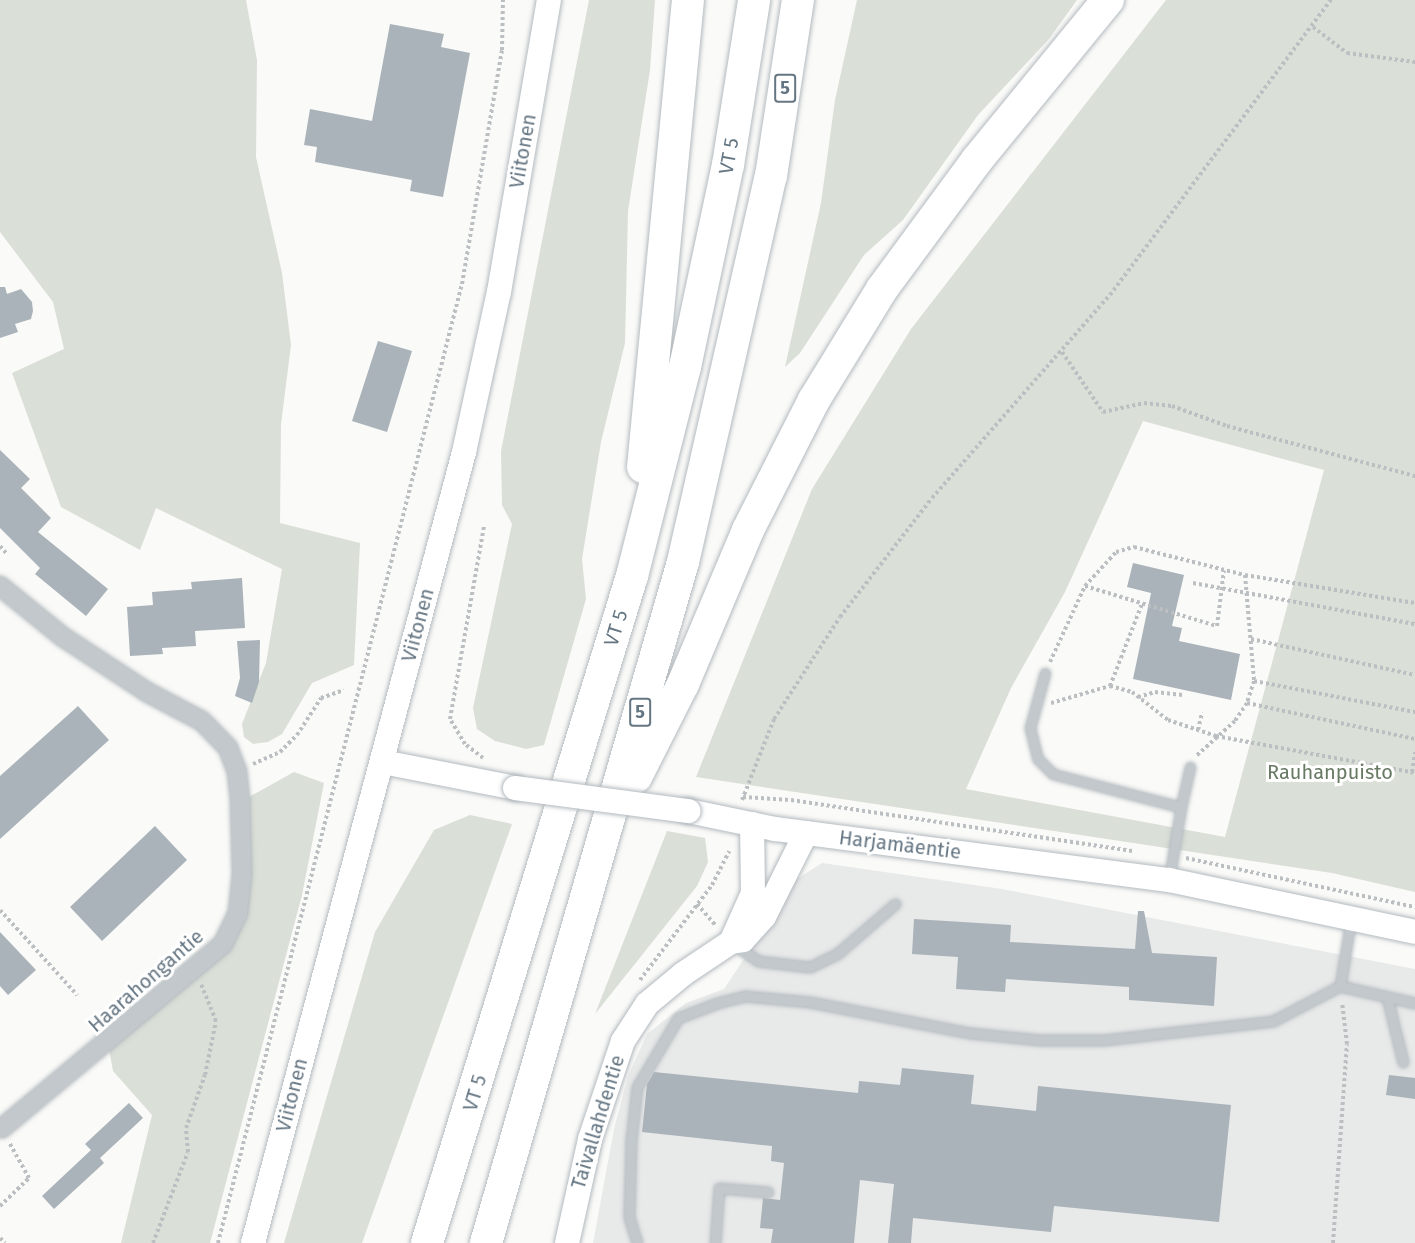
<!DOCTYPE html>
<html>
<head>
<meta charset="utf-8">
<style>
  body { margin:0 }
  #map { position:relative; width:1415px; height:1243px; overflow:hidden; background:#fafaf8; font-family:"Fira Sans",sans-serif }
  div>[style] { position:absolute }
  .built>* { inset:0; background:#e8e9e9 }
  .green>* { inset:0; background:#dadfd7 }
  .building>* { inset:0; background:#aab3b9 }
  .path>* { height:4px; margin-top:-2px; transform-origin:0; background:repeating-linear-gradient(90deg,#bbbfc2 0 3px,transparent 0 6px) }
  .roads { filter:drop-shadow(0 0 2px #b3babf) drop-shadow(0 0 2px #b3babf) }
  .lane>* { height:9px; margin:-4.5px; padding:0 4.5px; transform-origin:4.5px; border-radius:4.5px; background:#c3c8cc }
  .street>* { height:18px; margin:-9px; padding:0 9px; transform-origin:9px; border-radius:9px; background:#c3c8cc }
  .secondary>* { height:24px; margin:-12px; padding:0 12px; transform-origin:12px; border-radius:12px; background:#fff }
  .highway>* { height:32px; margin:-16px; padding:0 16px; transform-origin:16px; border-radius:16px; background:#fff }
  .bridges { filter:drop-shadow(0 0 2px #b3babf) drop-shadow(0 0 2px #b3babf) }
  .secondary-bridge>* { height:24px; margin:-12px; padding:0 12px; transform-origin:12px; border-radius:12px; background:#fff }
  span { translate:-50% -50%; white-space:nowrap; text-align:center; line-height:1.15; -webkit-text-stroke:6px #fff; paint-order:stroke }
  .shield-label span { padding:2px 4px; background:#fff; border:2px solid; border-radius:4px; -webkit-text-stroke-width:0 }
  .shield-label { font-size:18px; color:#657683; font-weight:700 }
  .street-label { font-size:20px; color:#657683 }
  .park-label { font-size:20px; color:#687a64 }
</style>
</head>
<body>
<div id="map">
  <div class="built">
    <div style="clip-path:polygon(822px 863px,1002px 889px,1415px 969px,1415px 1243px,593px 1243px,614px 1129px,628px 1076px,647px 1034px,686px 1003px,724px 989px,797px 879px)"></div>
  </div>
  <div class="green">
    <div style="clip-path:polygon(0 0,246px 0,257px 60px,256px 157px,282px 273px,291px 345px,281px 424px,280px 523px,360px 543px,354px 665px,312px 683px,282px 734px,268px 742px,253px 744px,244px 737px,242px 724px,266px 663px,282px 569px,156px 508px,140px 550px,61px 507px,12px 373px,64px 349px,53px 302px,0 232px)"></div>
    <div style="clip-path:polygon(589px 0,655px 0,650px 70px,628px 211px,625px 343px,601px 442px,582px 559px,586px 599px,544px 745px,526px 749px,495px 741px,477px 729px,473px 708px,512px 524px,502px 505px,501px 451px)"></div>
    <div style="clip-path:polygon(857px 0,1077px 0,1049px 39px,978px 115px,903px 220px,864px 255px,800px 353px,785px 367px,821px 203px,835px 100px)"></div>
    <div style="clip-path:polygon(evenodd,1166px 0,1415px 0,1415px 892px,1332px 873px,696px 777px,812px 489px,911px 329px,1166px 0,1143px 421px,1324px 470px,1225px 837px,966px 789px,1011px 688px,1065px 592px,1143px 421px)"></div>
    <div style="clip-path:polygon(294px 772px,324px 783px,302px 895px,210px 1243px,121px 1243px,152px 1115px,113px 1071px,108px 1043px,231px 930px,240px 802px)"></div>
    <div style="clip-path:polygon(470px 815px,512px 824px,362px 1243px,284px 1243px,375px 932px,434px 830px)"></div>
    <div style="clip-path:polygon(667px 831px,705px 838px,708px 862px,697px 886px,595px 1014px)"></div>
  </div>
  <div class="building">
    <div style="clip-path:polygon(390px 24px,444px 34px,441px 47px,470px 53px,443px 197px,410px 191px,412px 180px,315px 162px,317px 147px,304px 145px,310px 109px,372px 121px)"></div>
    <div style="clip-path:polygon(0 287px,5px 287px,7px 294px,21px 289px,32px 302px,33px 311px,31px 319px,15px 324px,18px 332px,0 338px)"></div>
    <div style="clip-path:polygon(378px 341px,412px 351px,387px 432px,352px 421px)"></div>
    <div style="clip-path:polygon(0 450px,30px 479px,21px 488px,51px 518px,38px 532px,108px 589px,86px 616px,35px 574px,40px 568px,0 528px)"></div>
    <div style="clip-path:polygon(1133px 563px,1184px 575px,1172px 626px,1182px 628px,1179px 641px,1240px 654px,1231px 700px,1133px 679px,1151px 593px,1127px 587px)"></div>
    <div style="clip-path:polygon(242px 578px,245px 628px,195px 631px,196px 646px,162px 648px,163px 654px,130px 656px,127px 607px,153px 605px,152px 592px,192px 589px,191px 582px)"></div>
    <div style="clip-path:polygon(260px 640px,259px 682px,252px 703px,235px 696px,240px 678px,237px 641px)"></div>
    <div style="clip-path:polygon(78px 706px,109px 740px,0 839px,0 776px)"></div>
    <div style="clip-path:polygon(155px 826px,187px 860px,102px 941px,70px 907px)"></div>
    <div style="clip-path:polygon(1138px 911px,1144px 911px,1152px 953px,1217px 957px,1214px 1006px,1129px 1000px,1129px 987px,1006px 979px,1005px 992px,956px 989px,958px 957px,912px 954px,914px 919px,1011px 925px,1010px 942px,1135px 949px)"></div>
    <div style="clip-path:polygon(0 932px,36px 970px,8px 995px,0 986px)"></div>
    <div style="clip-path:polygon(902px 1068px,974px 1075px,971px 1104px,1036px 1111px,1038px 1086px,1231px 1105px,1219px 1222px,1054px 1206px,1051px 1232px,913px 1218px,911px 1243px,888px 1243px,894px 1184px,860px 1180px,854px 1243px,771px 1243px,773px 1229px,760px 1228px,763px 1198px,780px 1200px,784px 1163px,771px 1161px,772px 1146px,642px 1132px,647px 1084px,654px 1072px,858px 1093px,859px 1081px,900px 1085px)"></div>
    <div style="clip-path:polygon(1389px 1075px,1415px 1078px,1415px 1099px,1386px 1095px)"></div>
    <div style="clip-path:polygon(129px 1103px,143px 1118px,100px 1158px,104px 1163px,54px 1209px,42px 1196px,91px 1150px,85px 1144px)"></div>
  </div>
  <div class="path">
    <div style="left:1313px;top:27px;width:43px;rotate:37.4deg"></div>
    <div style="left:1347px;top:53px;width:69px;rotate:7.5deg"></div>
    <div style="left:1062px;top:352px;width:73px;rotate:55.7deg"></div>
    <div style="left:1103px;top:412px;width:42px;rotate:-12.4deg"></div>
    <div style="left:1144px;top:403px;width:28px;rotate:6deg"></div>
    <div style="left:1172px;top:406px;width:59px;rotate:20deg"></div>
    <div style="left:1227px;top:426px;width:195px;rotate:14.9deg"></div>
    <div style="left:0;top:546px;width:11px;rotate:49deg"></div>
    <div style="left:1245px;top:575px;width:172px;rotate:9.4deg"></div>
    <div style="left:1193px;top:583px;width:226px;rotate:10.5deg"></div>
    <div style="left:1085px;top:586px;width:138px;rotate:16.9deg"></div>
    <div style="left:1217px;top:626px;width:56px;rotate:-82.9deg"></div>
    <div style="left:1251px;top:639px;width:168px;rotate:12.4deg"></div>
    <div style="left:1050px;top:662px;width:84px;rotate:-65.3deg"></div>
    <div style="left:1085px;top:586px;width:46px;rotate:-47.6deg"></div>
    <div style="left:1116px;top:552px;width:19px;rotate:-16deg"></div>
    <div style="left:1134px;top:547px;width:114px;rotate:14.2deg"></div>
    <div style="left:1245px;top:575px;width:106px;rotate:85.1deg"></div>
    <div style="left:1254px;top:681px;width:23px;rotate:108deg"></div>
    <div style="left:1247px;top:703px;width:22px;rotate:124deg"></div>
    <div style="left:1235px;top:721px;width:52px;rotate:138.1deg"></div>
    <div style="left:1254px;top:681px;width:164px;rotate:10.9deg"></div>
    <div style="left:1110px;top:686px;width:88px;rotate:-68.7deg"></div>
    <div style="left:1138px;top:697px;width:18px;rotate:-16deg"></div>
    <div style="left:1155px;top:692px;width:28px;rotate:6deg"></div>
    <div style="left:1051px;top:703px;width:61px;rotate:-16.1deg"></div>
    <div style="left:1110px;top:686px;width:23px;rotate:15deg"></div>
    <div style="left:1132px;top:692px;width:46px;rotate:37.9deg"></div>
    <div style="left:1168px;top:720px;width:51px;rotate:18.4deg"></div>
    <div style="left:1216px;top:736px;width:202px;rotate:10.5deg"></div>
    <div style="left:1247px;top:703px;width:172px;rotate:12.1deg"></div>
    <div style="left:1198px;top:730px;width:18px;rotate:-77deg"></div>
    <div style="left:483px;top:758px;width:23px;rotate:-142deg"></div>
    <div style="left:465px;top:744px;width:29px;rotate:-121deg"></div>
    <div style="left:450px;top:719px;width:196px;rotate:-80deg"></div>
    <div style="left:253px;top:764px;width:30px;rotate:-24deg"></div>
    <div style="left:280px;top:752px;width:24px;rotate:-45deg"></div>
    <div style="left:297px;top:735px;width:44px;rotate:-57deg"></div>
    <div style="left:321px;top:698px;width:24px;rotate:-19deg"></div>
    <div style="left:1412px;top:772px;width:20px;rotate:-81deg"></div>
    <div style="left:743px;top:797px;width:48px;rotate:3.6deg"></div>
    <div style="left:791px;top:800px;width:347px;rotate:8.5deg"></div>
    <div style="left:742px;top:800px;width:87px;rotate:-68.4deg"></div>
    <div style="left:774px;top:719px;width:121px;rotate:-57.1deg"></div>
    <div style="left:840px;top:617px;width:150px;rotate:-52.3deg"></div>
    <div style="left:932px;top:498px;width:270px;rotate:-48.8deg"></div>
    <div style="left:1110px;top:295px;width:369px;rotate:-53.2deg"></div>
    <div style="left:1186px;top:858px;width:234px;rotate:12.1deg"></div>
    <div style="left:697px;top:904px;width:29px;rotate:49deg"></div>
    <div style="left:0;top:910px;width:115px;rotate:47.8deg"></div>
    <div style="left:640px;top:980px;width:119px;rotate:-52.8deg"></div>
    <div style="left:712px;top:885px;width:38px;rotate:-63deg"></div>
    <div style="left:0;top:1206px;width:40px;rotate:-44deg"></div>
    <div style="left:29px;top:1178px;width:41px;rotate:-119.1deg"></div>
    <div style="left:0;top:1238px;width:7px;rotate:45deg"></div>
    <div style="left:153px;top:1243px;width:97px;rotate:-69deg"></div>
    <div style="left:188px;top:1152px;width:24px;rotate:-95deg"></div>
    <div style="left:186px;top:1128px;width:56px;rotate:-70.3deg"></div>
    <div style="left:205px;top:1075px;width:55px;rotate:-78.5deg"></div>
    <div style="left:216px;top:1021px;width:40px;rotate:-112deg"></div>
    <div style="left:218px;top:1243px;width:990px;rotate:-75.73deg"></div>
    <div style="left:462px;top:284px;width:237px;rotate:-80.3deg"></div>
    <div style="left:502px;top:50px;width:50px;rotate:-88.9deg"></div>
    <div style="left:1333px;top:1243px;width:199px;rotate:-86deg"></div>
    <div style="left:1347px;top:1044px;width:42px;rotate:-96.8deg"></div>
  </div>
  <div class="roads">
    <div class="lane">
      <div style="left:1045px;top:673px;width:57px;rotate:105.3deg"></div>
      <div style="left:1030px;top:728px;width:32px;rotate:76deg"></div>
      <div style="left:1038px;top:759px;width:21px;rotate:45deg"></div>
      <div style="left:1053px;top:774px;width:132px;rotate:14.5deg"></div>
      <div style="left:1181px;top:807px;width:74px;rotate:99.3deg"></div>
      <div style="left:1181px;top:807px;width:41px;rotate:-77.3deg"></div>
      <div style="left:1351px;top:919px;width:68px;rotate:99.3deg"></div>
      <div style="left:1340px;top:986px;width:77px;rotate:12.8deg"></div>
      <div style="left:736px;top:946px;width:27px;rotate:34deg"></div>
      <div style="left:758px;top:961px;width:52px;rotate:6.6deg"></div>
      <div style="left:810px;top:967px;width:30px;rotate:-26deg"></div>
      <div style="left:837px;top:954px;width:77px;rotate:-40.8deg"></div>
      <div style="left:1387px;top:997px;width:67px;rotate:76.2deg"></div>
      <div style="left:637px;top:1243px;width:28px;rotate:-107deg"></div>
      <div style="left:629px;top:1216px;width:76px;rotate:-88.5deg"></div>
      <div style="left:631px;top:1140px;width:53px;rotate:-83.5deg"></div>
      <div style="left:637px;top:1087px;width:80px;rotate:-59.3deg"></div>
      <div style="left:678px;top:1018px;width:42px;rotate:-21deg"></div>
      <div style="left:717px;top:1003px;width:29px;rotate:-14deg"></div>
      <div style="left:745px;top:996px;width:65px;rotate:5.3deg"></div>
      <div style="left:810px;top:1002px;width:163px;rotate:11deg"></div>
      <div style="left:970px;top:1033px;width:70px;rotate:5.7deg"></div>
      <div style="left:1040px;top:1040px;width:64px"></div>
      <div style="left:1104px;top:1040px;width:170px;rotate:-6.4deg"></div>
      <div style="left:1273px;top:1021px;width:76px;rotate:-27.6deg"></div>
      <div style="left:715px;top:1243px;width:55px;rotate:-85.8deg"></div>
      <div style="left:719px;top:1188px;width:49px;rotate:4.7deg"></div>
    </div>
    <div class="street">
      <div style="left:0;top:586px;width:81px;rotate:39deg"></div>
      <div style="left:63px;top:637px;width:100px;rotate:33.2deg"></div>
      <div style="left:147px;top:692px;width:62px;rotate:27.8deg"></div>
      <div style="left:202px;top:721px;width:37px;rotate:46deg"></div>
      <div style="left:228px;top:748px;width:25px;rotate:69deg"></div>
      <div style="left:237px;top:771px;width:31px;rotate:84deg"></div>
      <div style="left:240px;top:802px;width:72px;rotate:88.4deg"></div>
      <div style="left:242px;top:874px;width:39px;rotate:96deg"></div>
      <div style="left:238px;top:913px;width:34px;rotate:116deg"></div>
      <div style="left:223px;top:944px;width:288px;rotate:140.2deg"></div>
    </div>
    <div class="secondary">
      <div style="left:383px;top:762px;width:135px;rotate:11.1deg"></div>
      <div style="left:688px;top:811px;width:89px;rotate:11.7deg"></div>
      <div style="left:775px;top:829px;width:397px;rotate:7.4deg"></div>
      <div style="left:1169px;top:880px;width:251px;rotate:11.9deg"></div>
      <div style="left:732px;top:940px;width:51px;rotate:-65.9deg"></div>
      <div style="left:753px;top:893px;width:69px;rotate:-90.8deg"></div>
      <div style="left:253px;top:1243px;width:819px;rotate:-75.06deg"></div>
      <div style="left:464px;top:452px;width:164px;rotate:-77.7deg"></div>
      <div style="left:499px;top:292px;width:296px;rotate:-80.3deg"></div>
      <div style="left:567px;top:1243px;width:107px;rotate:-77.5deg"></div>
      <div style="left:590px;top:1139px;width:103px;rotate:-71.4deg"></div>
      <div style="left:623px;top:1041px;width:44px;rotate:-57deg"></div>
      <div style="left:647px;top:1004px;width:47px;rotate:-39.8deg"></div>
      <div style="left:683px;top:974px;width:58px;rotate:-33.7deg"></div>
      <div style="left:731px;top:942px;width:12px;rotate:-9deg"></div>
      <div style="left:743px;top:940px;width:31px;rotate:-48deg"></div>
      <div style="left:764px;top:917px;width:94px;rotate:-63.4deg"></div>
    </div>
    <div class="highway">
      <div style="left:643px;top:467px;width:469px;rotate:-84.5deg"></div>
      <div style="left:636px;top:777px;width:104px;rotate:-63.2deg"></div>
      <div style="left:683px;top:684px;width:167px;rotate:-67.1deg"></div>
      <div style="left:748px;top:530px;width:146px;rotate:-63.1deg"></div>
      <div style="left:814px;top:400px;width:130px;rotate:-58.5deg"></div>
      <div style="left:882px;top:289px;width:160px;rotate:-53.6deg"></div>
      <div style="left:977px;top:160px;width:207px;rotate:-50.7deg"></div>
      <div style="left:427px;top:1243px;width:698px;rotate:-72.92deg"></div>
      <div style="left:632px;top:576px;width:216px;rotate:-75.8deg"></div>
      <div style="left:685px;top:367px;width:207px;rotate:-78deg"></div>
      <div style="left:728px;top:165px;width:167px;rotate:-81deg"></div>
      <div style="left:486px;top:1243px;width:709px;rotate:-73.87deg"></div>
      <div style="left:683px;top:562px;width:396px;rotate:-77.2deg"></div>
      <div style="left:771px;top:176px;width:178px;rotate:-81.3deg"></div>
    </div>
  </div>
  <div class="bridges">
    <div class="secondary-bridge">
      <div style="left:515px;top:788px;width:175px;rotate:7.6deg"></div>
    </div>
  </div>
  <div class="shield-label">
    <span style="left:785px;top:88px">5</span>
    <span style="left:640px;top:712px">5</span>
  </div>
  <div class="street-label">
    <span style="left:523px;top:151px;rotate:-80deg">Viitonen</span>
    <span style="left:729px;top:156px;rotate:-80deg">VT 5</span>
    <span style="left:418px;top:625px;rotate:-75deg">Viitonen</span>
    <span style="left:616px;top:628px;rotate:-73deg">VT 5</span>
    <span style="left:900px;top:845px;rotate:7deg">Harjamäentie</span>
    <span style="left:146px;top:981px;rotate:-41deg">Haarahongantie</span>
    <span style="left:475px;top:1093px;rotate:-73deg">VT 5</span>
    <span style="left:292px;top:1095px;rotate:-76deg">Viitonen</span>
    <span style="left:598px;top:1122px;rotate:-73deg">Taivallahdentie</span>
  </div>
  <div class="park-label">
    <span style="left:1330px;top:772px">Rauhanpuisto</span>
  </div>
</div>
</body>
</html>
